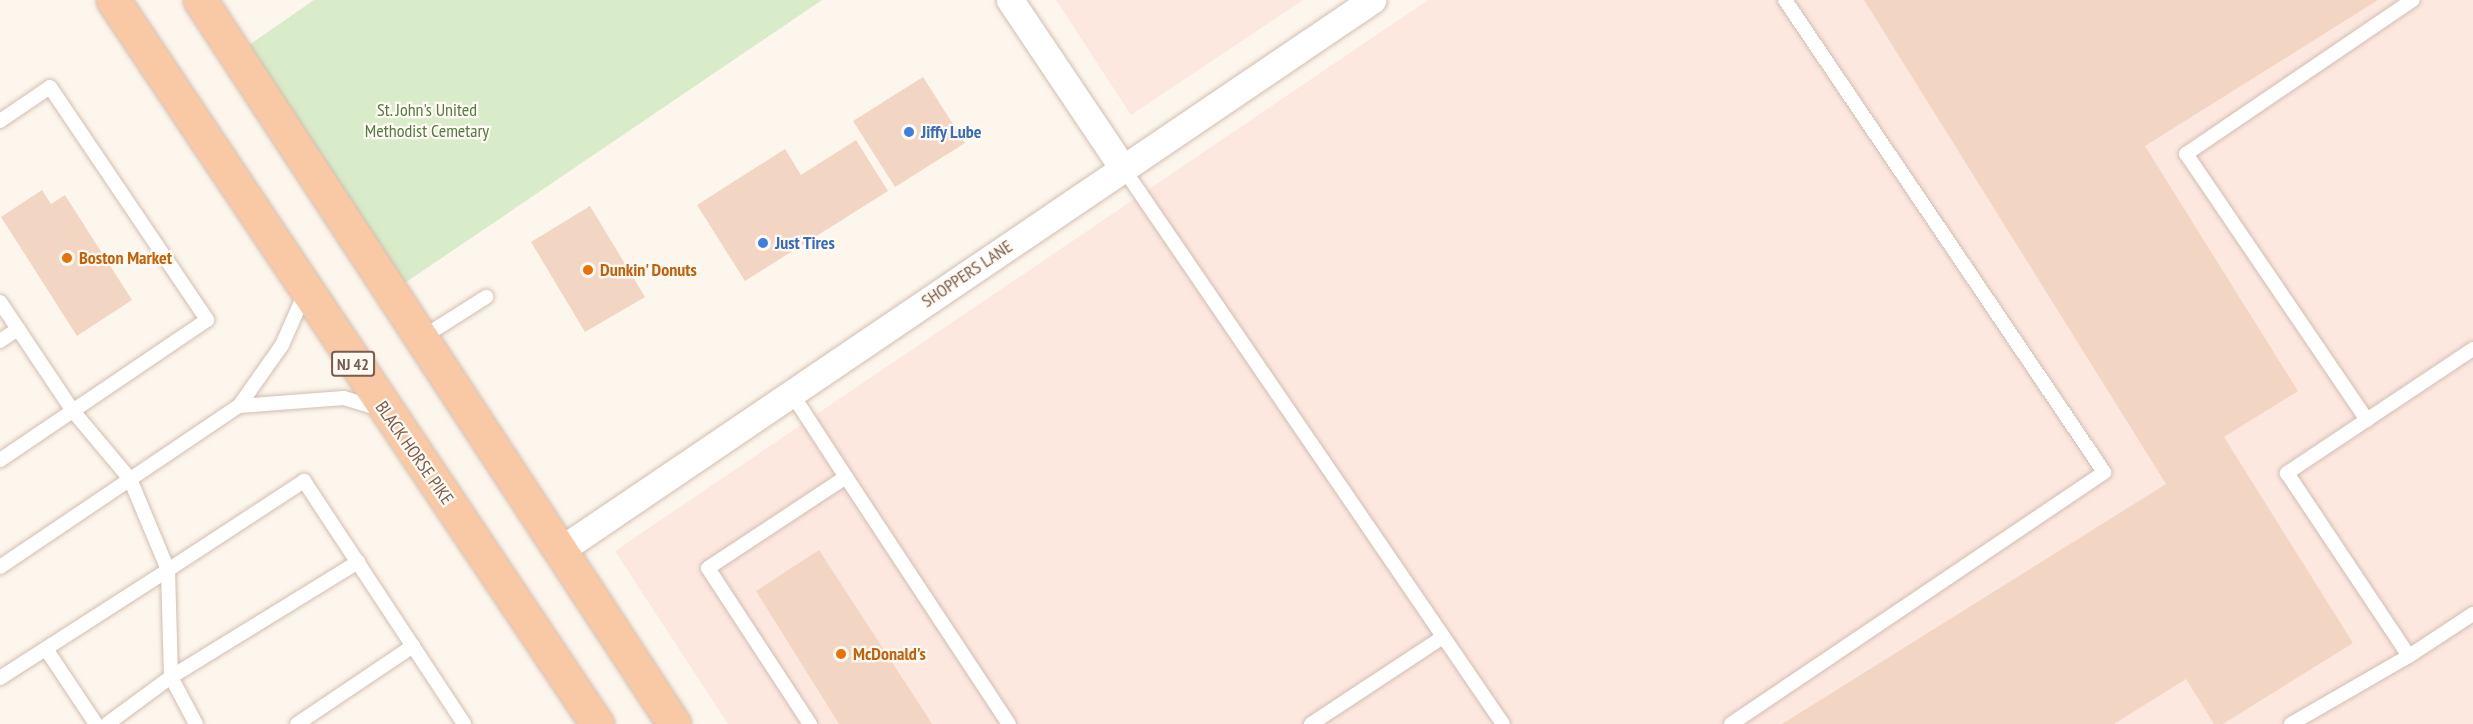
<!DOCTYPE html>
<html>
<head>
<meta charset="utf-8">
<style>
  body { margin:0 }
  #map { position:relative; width:2473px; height:724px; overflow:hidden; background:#fdf6ec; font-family:"PT Sans Narrow",sans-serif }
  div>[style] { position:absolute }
  .commercial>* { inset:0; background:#fde8e0 }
  .green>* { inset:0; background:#d8ecc9 }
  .building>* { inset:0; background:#f3d5c3 }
  .roads { filter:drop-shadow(0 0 2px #d1beb0) drop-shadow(0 0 2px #d1beb0) }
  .service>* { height:14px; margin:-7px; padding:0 7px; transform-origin:7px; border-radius:7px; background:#fff }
  .minor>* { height:27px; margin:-13.5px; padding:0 13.5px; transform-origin:13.5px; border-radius:13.5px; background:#fff }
  .trunk>* { height:33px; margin:-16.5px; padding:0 16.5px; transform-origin:16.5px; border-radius:16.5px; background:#f9c8a4 }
  .dots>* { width:16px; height:16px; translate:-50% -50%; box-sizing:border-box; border:3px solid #fffaf3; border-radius:50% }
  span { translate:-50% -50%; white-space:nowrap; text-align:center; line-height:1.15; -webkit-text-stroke:4.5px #fffaf3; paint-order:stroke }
  .shield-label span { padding:2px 4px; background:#fffaf3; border:2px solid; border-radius:4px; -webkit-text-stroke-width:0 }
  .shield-label { font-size:16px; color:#7a5c4d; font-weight:700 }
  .park-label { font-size:18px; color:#537a41 }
  .shop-label { font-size:18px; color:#366cbe; font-weight:700 }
  .left { translate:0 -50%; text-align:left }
  .food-label { font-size:18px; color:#c56008; font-weight:700 }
  .street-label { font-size:18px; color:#7a5c4d }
</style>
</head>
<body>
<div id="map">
  <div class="commercial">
    <div style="clip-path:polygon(1056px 0,1303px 0,1131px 115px)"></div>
    <div style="clip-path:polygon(1428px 0,2473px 0,2473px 724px,728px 724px,615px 551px)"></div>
  </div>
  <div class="green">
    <div style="clip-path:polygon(314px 0,822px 0,393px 291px,236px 54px)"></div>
  </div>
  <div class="building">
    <div style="clip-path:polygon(1864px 0,2378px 0,2145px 146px,2298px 391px,2224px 437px,2353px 643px,2223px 724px,2214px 724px,2186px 679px,2114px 724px,1782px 724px,2166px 484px)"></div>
    <div style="clip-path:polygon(923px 77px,965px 143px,895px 187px,853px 121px)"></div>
    <div style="clip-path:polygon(856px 140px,888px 191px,745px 281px,697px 205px,785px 149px,801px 175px)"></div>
    <div style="clip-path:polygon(42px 190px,51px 204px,65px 195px,132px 300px,77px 336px,1px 217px)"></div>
    <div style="clip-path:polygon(590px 206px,645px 297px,585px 332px,531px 242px)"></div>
    <div style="clip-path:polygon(819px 550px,927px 716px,932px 724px,839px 724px,756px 591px)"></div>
  </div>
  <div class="roads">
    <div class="service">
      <div style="left:0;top:121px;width:60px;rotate:-34.2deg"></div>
      <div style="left:50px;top:87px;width:281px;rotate:56deg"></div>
      <div style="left:207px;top:320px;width:250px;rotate:145.9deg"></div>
      <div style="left:1123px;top:168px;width:673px;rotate:55.65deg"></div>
      <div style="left:0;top:302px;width:131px;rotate:56.2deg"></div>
      <div style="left:73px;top:411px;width:89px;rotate:50deg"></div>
      <div style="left:130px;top:479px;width:99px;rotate:67.3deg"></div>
      <div style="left:168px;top:570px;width:163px;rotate:-33.2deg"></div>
      <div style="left:304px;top:481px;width:291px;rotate:56.6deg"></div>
      <div style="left:423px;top:337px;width:75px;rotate:-32.4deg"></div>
      <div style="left:0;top:341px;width:22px;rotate:-34deg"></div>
      <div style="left:2473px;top:349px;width:224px;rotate:146.3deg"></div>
      <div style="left:2287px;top:473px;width:220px;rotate:56.3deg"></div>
      <div style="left:2409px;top:656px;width:77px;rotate:-33.3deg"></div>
      <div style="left:792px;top:394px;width:99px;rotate:57deg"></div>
      <div style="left:239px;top:406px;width:105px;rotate:-4.4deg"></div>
      <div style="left:344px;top:398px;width:38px;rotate:17deg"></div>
      <div style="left:2367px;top:420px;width:322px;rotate:-124.2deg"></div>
      <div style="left:2186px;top:154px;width:274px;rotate:-34.2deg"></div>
      <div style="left:0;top:567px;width:288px;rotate:-34deg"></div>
      <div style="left:239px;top:406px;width:75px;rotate:-54.8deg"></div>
      <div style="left:282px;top:345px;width:57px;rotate:-66.1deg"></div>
      <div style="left:46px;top:649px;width:90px;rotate:56.3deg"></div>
      <div style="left:0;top:678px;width:200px;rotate:-32.7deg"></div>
      <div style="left:168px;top:570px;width:107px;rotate:88.4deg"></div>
      <div style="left:171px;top:677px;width:53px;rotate:62deg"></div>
      <div style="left:107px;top:724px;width:79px;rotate:-36.3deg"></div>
      <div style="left:171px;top:677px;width:220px;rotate:-31.6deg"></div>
      <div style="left:297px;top:724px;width:140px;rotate:-33.9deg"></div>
      <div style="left:810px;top:724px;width:186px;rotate:-123.2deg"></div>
      <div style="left:708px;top:568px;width:165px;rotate:-33.4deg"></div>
      <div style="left:846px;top:477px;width:296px;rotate:56.6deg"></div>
      <div style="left:1311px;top:724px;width:158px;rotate:-33.4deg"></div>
      <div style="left:1731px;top:724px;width:450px;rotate:-34deg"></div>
      <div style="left:2104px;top:472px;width:570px;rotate:-124.05deg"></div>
      <div style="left:2291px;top:724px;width:136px;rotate:-30deg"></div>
    </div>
    <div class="minor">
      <div style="left:1010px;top:0;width:202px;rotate:56.1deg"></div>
      <div style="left:562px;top:549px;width:979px;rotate:-34.13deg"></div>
    </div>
    <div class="trunk">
      <div style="left:113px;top:0;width:871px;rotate:56.24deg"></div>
      <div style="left:200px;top:0;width:865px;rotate:56.79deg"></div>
    </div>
  </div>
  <div class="dots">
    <div style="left:909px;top:132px;background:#3f7fe0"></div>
    <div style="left:763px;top:243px;background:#3f7fe0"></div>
    <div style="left:67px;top:258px;background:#e8710a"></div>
    <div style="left:588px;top:270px;background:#e8710a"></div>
    <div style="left:841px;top:654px;background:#e8710a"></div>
  </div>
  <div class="shield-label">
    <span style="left:353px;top:364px">NJ 42</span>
  </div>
  <div class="park-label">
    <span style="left:427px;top:121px">St. John's United<br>Methodist Cemetary</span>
  </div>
  <div class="shop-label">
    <span class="left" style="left:921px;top:132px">Jiffy Lube</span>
    <span class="left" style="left:775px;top:243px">Just Tires</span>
  </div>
  <div class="food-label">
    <span class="left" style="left:79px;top:258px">Boston Market</span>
    <span class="left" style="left:600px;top:270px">Dunkin' Donuts</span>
    <span class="left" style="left:853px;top:654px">McDonald's</span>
  </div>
  <div class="street-label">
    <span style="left:967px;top:274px;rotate:-34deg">SHOPPERS LANE</span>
    <span style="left:414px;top:453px;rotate:55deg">BLACK HORSE PIKE</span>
  </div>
</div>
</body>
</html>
